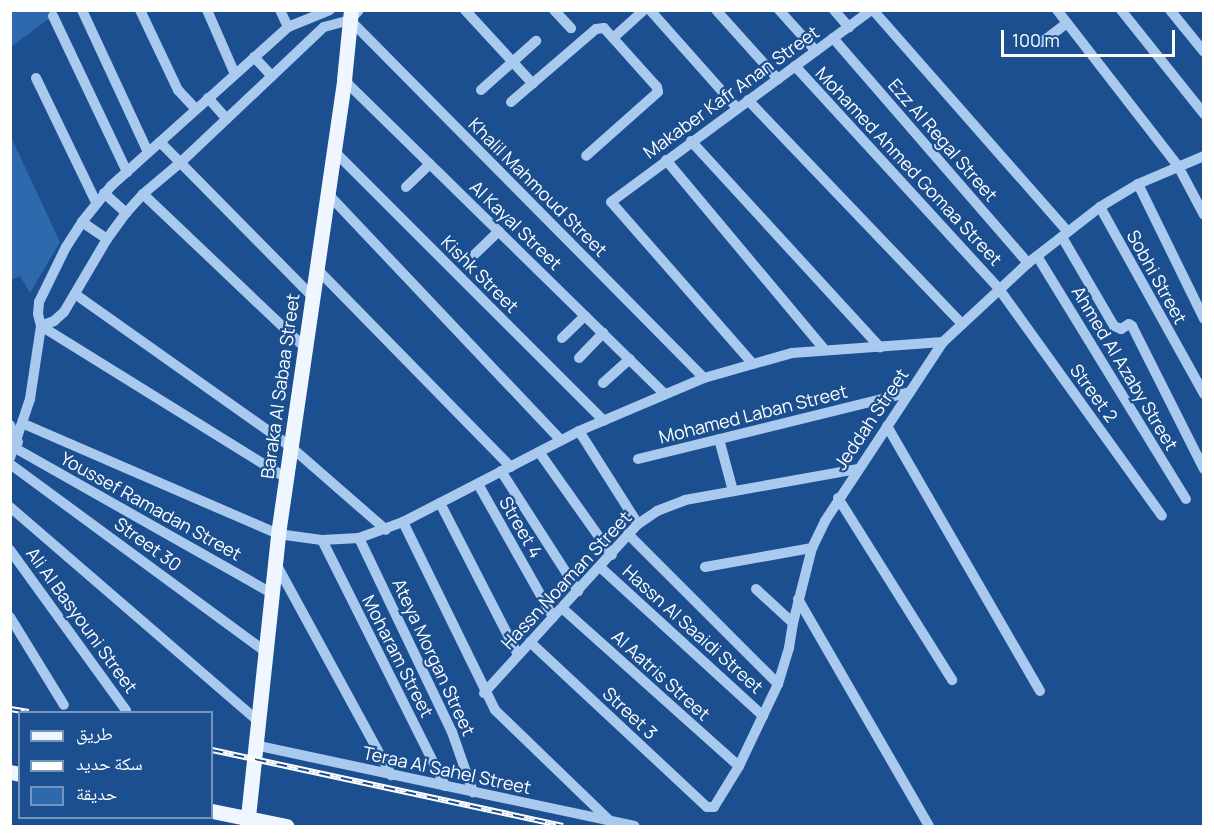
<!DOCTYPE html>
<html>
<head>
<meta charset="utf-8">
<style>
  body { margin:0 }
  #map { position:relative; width:1214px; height:837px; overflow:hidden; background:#1b4f8f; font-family:Manrope,"Noto Naskh Arabic",sans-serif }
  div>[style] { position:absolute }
  .green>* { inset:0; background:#2e69ad }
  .minor>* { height:10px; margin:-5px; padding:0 5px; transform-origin:5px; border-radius:5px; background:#a9c9ee }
  .major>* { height:15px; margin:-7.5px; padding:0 7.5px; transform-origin:7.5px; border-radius:7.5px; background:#f0f6ff }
  .rail>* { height:6px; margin-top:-3px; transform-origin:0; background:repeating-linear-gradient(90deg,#1b4f8f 0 11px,#fff 0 22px); box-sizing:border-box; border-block:2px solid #fff }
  span { translate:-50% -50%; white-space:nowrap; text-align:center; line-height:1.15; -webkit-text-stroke:4.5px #1b4f8f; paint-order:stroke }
  .street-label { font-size:18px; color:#fff }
  .frame { position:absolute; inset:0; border:12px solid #fff; pointer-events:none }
  .legend { position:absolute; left:18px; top:711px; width:195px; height:108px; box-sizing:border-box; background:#1b4f8f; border:2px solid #7695bc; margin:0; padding:8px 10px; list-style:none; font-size:18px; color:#fff }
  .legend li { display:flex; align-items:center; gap:12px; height:30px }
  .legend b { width:30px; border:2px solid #7695bc }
  .scale { position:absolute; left:1001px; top:30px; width:174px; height:27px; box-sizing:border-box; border:3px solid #fff; border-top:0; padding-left:8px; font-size:18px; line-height:21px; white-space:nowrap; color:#fff; -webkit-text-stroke:4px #1b4f8f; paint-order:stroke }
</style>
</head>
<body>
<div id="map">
  <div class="green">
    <div style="clip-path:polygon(11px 11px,59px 11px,11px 47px)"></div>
    <div style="clip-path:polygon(10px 135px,60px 242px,30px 293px,20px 276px,11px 280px)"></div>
  </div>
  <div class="minor">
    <div style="left:82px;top:10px;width:157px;rotate:65.1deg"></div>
    <div style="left:140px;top:10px;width:89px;rotate:64.6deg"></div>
    <div style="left:178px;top:90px;width:26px;rotate:47deg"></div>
    <div style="left:207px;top:10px;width:70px;rotate:66.4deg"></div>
    <div style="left:280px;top:10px;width:19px;rotate:65deg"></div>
    <div style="left:465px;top:10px;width:100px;rotate:47.4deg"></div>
    <div style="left:554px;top:10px;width:25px;rotate:47deg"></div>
    <div style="left:650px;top:10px;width:131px;rotate:48.4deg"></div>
    <div style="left:716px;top:10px;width:93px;rotate:48.1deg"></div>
    <div style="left:779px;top:10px;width:55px;rotate:47.9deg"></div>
    <div style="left:834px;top:10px;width:23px;rotate:49deg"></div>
    <div style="left:873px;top:10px;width:295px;rotate:48.7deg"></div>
    <div style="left:1057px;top:10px;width:197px;rotate:52.2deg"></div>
    <div style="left:1178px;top:166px;width:55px;rotate:62deg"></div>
    <div style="left:1121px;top:10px;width:133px;rotate:51.4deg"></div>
    <div style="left:1170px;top:10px;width:54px;rotate:51deg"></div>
    <div style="left:53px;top:16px;width:173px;rotate:64.6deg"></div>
    <div style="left:350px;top:20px;width:503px;rotate:45.32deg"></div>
    <div style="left:613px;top:38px;width:42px;rotate:-42.1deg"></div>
    <div style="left:833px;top:38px;width:298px;rotate:49.1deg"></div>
    <div style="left:1042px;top:42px;width:31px;rotate:-37deg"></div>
    <div style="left:254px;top:57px;width:26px;rotate:47deg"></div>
    <div style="left:795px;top:66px;width:302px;rotate:47.5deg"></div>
    <div style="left:999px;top:289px;width:279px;rotate:54.3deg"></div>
    <div style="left:36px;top:78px;width:138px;rotate:64.2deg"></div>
    <div style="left:344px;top:80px;width:449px;rotate:44.4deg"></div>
    <div style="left:481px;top:90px;width:74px;rotate:-41.7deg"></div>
    <div style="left:208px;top:98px;width:28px;rotate:48deg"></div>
    <div style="left:748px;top:100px;width:310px;rotate:46.3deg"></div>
    <div style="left:511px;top:102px;width:112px;rotate:-40.7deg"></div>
    <div style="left:596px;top:29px;width:8px;rotate:-7deg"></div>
    <div style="left:604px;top:28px;width:79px;rotate:48.1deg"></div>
    <div style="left:657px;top:87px;width:5px;rotate:79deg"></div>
    <div style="left:658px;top:92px;width:96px;rotate:138.4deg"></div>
    <div style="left:691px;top:141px;width:280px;rotate:47.5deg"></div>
    <div style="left:160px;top:142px;width:218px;rotate:45.4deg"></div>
    <div style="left:333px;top:150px;width:383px;rotate:45deg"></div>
    <div style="left:666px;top:160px;width:246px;rotate:50.1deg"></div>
    <div style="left:1138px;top:184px;width:150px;rotate:63.9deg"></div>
    <div style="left:406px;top:187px;width:33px;rotate:-44deg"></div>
    <div style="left:104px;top:193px;width:30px;rotate:42deg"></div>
    <div style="left:143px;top:194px;width:224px;rotate:43.5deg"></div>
    <div style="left:328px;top:194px;width:339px;rotate:46.6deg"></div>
    <div style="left:1100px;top:207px;width:214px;rotate:60.9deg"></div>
    <div style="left:82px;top:222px;width:30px;rotate:34deg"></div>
    <div style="left:1062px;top:237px;width:103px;rotate:59.7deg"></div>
    <div style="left:1114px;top:326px;width:8px;rotate:23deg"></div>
    <div style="left:1121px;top:329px;width:9px;rotate:-32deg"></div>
    <div style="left:1129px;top:324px;width:4px;rotate:34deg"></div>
    <div style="left:1132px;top:326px;width:160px;rotate:63.3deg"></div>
    <div style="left:475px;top:254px;width:33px;rotate:-44deg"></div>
    <div style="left:1037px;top:256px;width:285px;rotate:58.5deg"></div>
    <div style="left:317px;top:269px;width:277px;rotate:45.6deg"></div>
    <div style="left:75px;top:294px;width:265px;rotate:35.3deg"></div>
    <div style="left:291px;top:447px;width:126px;rotate:41.1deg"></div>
    <div style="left:41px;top:326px;width:14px;rotate:-21deg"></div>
    <div style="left:54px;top:321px;width:13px;rotate:-42deg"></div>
    <div style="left:64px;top:312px;width:85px;rotate:-59.5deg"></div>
    <div style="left:107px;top:239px;width:32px;rotate:-54deg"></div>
    <div style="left:126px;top:213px;width:25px;rotate:-48deg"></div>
    <div style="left:143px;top:194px;width:48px;rotate:-40deg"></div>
    <div style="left:180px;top:163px;width:198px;rotate:-43.4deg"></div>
    <div style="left:324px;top:27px;width:27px;rotate:-15deg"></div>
    <div style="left:350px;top:20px;width:13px;rotate:-48deg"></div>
    <div style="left:41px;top:326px;width:288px;rotate:31.8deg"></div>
    <div style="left:562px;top:338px;width:32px;rotate:-44deg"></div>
    <div style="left:579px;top:358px;width:35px;rotate:-46deg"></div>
    <div style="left:753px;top:364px;width:215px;rotate:-131.2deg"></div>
    <div style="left:611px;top:202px;width:323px;rotate:-36.4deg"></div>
    <div style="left:603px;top:383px;width:36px;rotate:-42deg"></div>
    <div style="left:24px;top:424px;width:277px;rotate:23.4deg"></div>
    <div style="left:278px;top:534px;width:44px;rotate:7.8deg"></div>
    <div style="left:322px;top:540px;width:37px;rotate:-3deg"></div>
    <div style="left:359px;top:538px;width:47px;rotate:-20deg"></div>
    <div style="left:403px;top:522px;width:198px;rotate:-27.3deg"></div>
    <div style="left:579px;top:431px;width:136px;rotate:-23deg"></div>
    <div style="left:704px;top:378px;width:91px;rotate:-15.9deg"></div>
    <div style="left:792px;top:353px;width:151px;rotate:-4.2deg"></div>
    <div style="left:10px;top:425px;width:19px;rotate:65deg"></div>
    <div style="left:887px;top:426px;width:306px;rotate:60deg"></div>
    <div style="left:579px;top:431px;width:110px;rotate:57.6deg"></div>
    <div style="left:719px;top:439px;width:54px;rotate:74.9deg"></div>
    <div style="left:15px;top:448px;width:294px;rotate:29.5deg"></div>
    <div style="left:539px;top:452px;width:126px;rotate:54.7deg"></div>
    <div style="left:10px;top:458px;width:62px;rotate:-71.3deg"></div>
    <div style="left:30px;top:399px;width:74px;rotate:-81.4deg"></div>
    <div style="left:41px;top:326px;width:12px;rotate:-104deg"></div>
    <div style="left:38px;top:314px;width:12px;rotate:-85deg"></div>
    <div style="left:39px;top:302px;width:61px;rotate:-63.9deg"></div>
    <div style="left:66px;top:247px;width:30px;rotate:-57deg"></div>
    <div style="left:82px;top:222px;width:46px;rotate:-51.1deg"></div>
    <div style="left:111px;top:186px;width:238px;rotate:-41.9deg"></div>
    <div style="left:288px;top:27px;width:45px;rotate:-22deg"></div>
    <div style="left:638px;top:459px;width:280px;rotate:-13.8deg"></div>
    <div style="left:10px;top:464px;width:316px;rotate:36.3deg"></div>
    <div style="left:501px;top:471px;width:143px;rotate:57.3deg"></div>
    <div style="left:478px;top:484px;width:153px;rotate:60.6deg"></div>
    <div style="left:838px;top:498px;width:215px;rotate:57.9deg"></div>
    <div style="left:440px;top:503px;width:171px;rotate:62.8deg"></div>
    <div style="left:10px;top:507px;width:328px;rotate:40.8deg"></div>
    <div style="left:403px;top:522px;width:209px;rotate:63.9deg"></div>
    <div style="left:495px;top:710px;width:160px;rotate:44deg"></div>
    <div style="left:628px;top:534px;width:212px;rotate:45deg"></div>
    <div style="left:359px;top:538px;width:215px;rotate:64.4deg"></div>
    <div style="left:452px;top:732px;width:64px;rotate:70.7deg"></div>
    <div style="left:322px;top:540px;width:275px;rotate:63.4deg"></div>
    <div style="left:10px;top:550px;width:198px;rotate:54.1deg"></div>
    <div style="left:275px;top:562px;width:243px;rotate:61.4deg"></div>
    <div style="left:600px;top:567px;width:221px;rotate:42.4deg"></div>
    <div style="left:705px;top:567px;width:109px;rotate:-10.1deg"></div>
    <div style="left:756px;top:589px;width:50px;rotate:42.6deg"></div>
    <div style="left:798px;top:599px;width:262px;rotate:60deg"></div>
    <div style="left:562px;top:608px;width:237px;rotate:41.8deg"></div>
    <div style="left:10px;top:617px;width:103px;rotate:58.5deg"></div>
    <div style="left:530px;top:642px;width:242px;rotate:43deg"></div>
    <div style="left:707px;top:807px;width:7px"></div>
    <div style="left:714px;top:807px;width:48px;rotate:-58.6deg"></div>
    <div style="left:739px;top:766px;width:91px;rotate:-64.6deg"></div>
    <div style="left:778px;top:684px;width:38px;rotate:-73deg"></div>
    <div style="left:789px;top:648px;width:25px;rotate:-81deg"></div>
    <div style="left:793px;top:623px;width:77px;rotate:-75.8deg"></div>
    <div style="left:812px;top:548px;width:30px;rotate:-64deg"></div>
    <div style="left:825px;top:521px;width:214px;rotate:-56.6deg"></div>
    <div style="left:943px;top:342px;width:116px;rotate:-42.9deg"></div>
    <div style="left:1028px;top:263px;width:91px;rotate:-37.9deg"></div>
    <div style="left:1100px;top:207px;width:44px;rotate:-31.2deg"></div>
    <div style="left:1138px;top:184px;width:72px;rotate:-23deg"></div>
    <div style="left:484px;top:693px;width:229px;rotate:-47.7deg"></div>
    <div style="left:638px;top:524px;width:23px;rotate:-34deg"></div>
    <div style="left:657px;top:511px;width:30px;rotate:-21deg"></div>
    <div style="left:685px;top:500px;width:176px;rotate:-10.2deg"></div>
    <div style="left:254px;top:745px;width:389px;rotate:12deg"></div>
  </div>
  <div class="major">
    <div style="left:10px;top:772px;width:10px;rotate:11deg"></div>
    <div style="left:212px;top:811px;width:76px;rotate:11.5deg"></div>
    <div style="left:247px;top:826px;width:294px;rotate:-83.9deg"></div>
    <div style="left:278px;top:534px;width:459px;rotate:-81.7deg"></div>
    <div style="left:344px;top:80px;width:70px;rotate:-84.3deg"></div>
  </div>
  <div class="rail">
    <div style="left:10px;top:709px;width:19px;rotate:9deg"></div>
    <div style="left:212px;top:750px;width:359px;rotate:12.2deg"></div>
  </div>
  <div class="street-label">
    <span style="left:731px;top:92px;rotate:-36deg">Makaber Kafr Anan Street</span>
    <span style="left:943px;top:140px;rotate:49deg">Ezz Al Regal Street</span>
    <span style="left:909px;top:166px;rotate:47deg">Mohamed Ahmed Gomaa Street</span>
    <span style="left:538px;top:187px;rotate:45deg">Khalil Mahmoud Street</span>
    <span style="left:516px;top:225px;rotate:44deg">Al Kayal Street</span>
    <span style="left:480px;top:274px;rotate:45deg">Kishk Street</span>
    <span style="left:1157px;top:277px;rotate:61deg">Sobhi Street</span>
    <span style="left:1125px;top:368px;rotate:59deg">Ahmed Al Azaby Street</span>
    <span style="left:280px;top:386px;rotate:-82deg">Baraka Al Sabaa Street</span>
    <span style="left:1094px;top:393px;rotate:54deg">Street 2</span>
    <span style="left:753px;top:414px;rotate:-14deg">Mohamed Laban Street</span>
    <span style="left:871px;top:419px;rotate:-56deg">Jeddah Street</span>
    <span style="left:151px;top:506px;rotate:29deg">Youssef Ramadan Street</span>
    <span style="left:521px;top:527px;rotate:60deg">Street 4</span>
    <span style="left:148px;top:544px;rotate:36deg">Street 30</span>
    <span style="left:566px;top:580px;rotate:-47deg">Hassn Noaman Street</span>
    <span style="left:82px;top:620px;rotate:54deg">Ali Al Basyouni Street</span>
    <span style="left:693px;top:629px;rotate:42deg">Hassn Al Saaidi Street</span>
    <span style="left:398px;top:656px;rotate:63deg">Moharam Street</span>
    <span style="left:434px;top:657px;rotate:65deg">Ateya Morgan Street</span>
    <span style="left:661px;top:675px;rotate:42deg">Al Aatris Street</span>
    <span style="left:630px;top:713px;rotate:43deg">Street 3</span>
    <span style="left:447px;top:770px;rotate:12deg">Teraa Al Sahel Street</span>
  </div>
  <div class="frame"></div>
  <ul class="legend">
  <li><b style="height:8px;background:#f0f6ff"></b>طريق</li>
  <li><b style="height:8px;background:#fff"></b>سكة حديد</li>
  <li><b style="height:16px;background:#2e69ad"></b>حديقة</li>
  </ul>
  <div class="scale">100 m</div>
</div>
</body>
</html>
